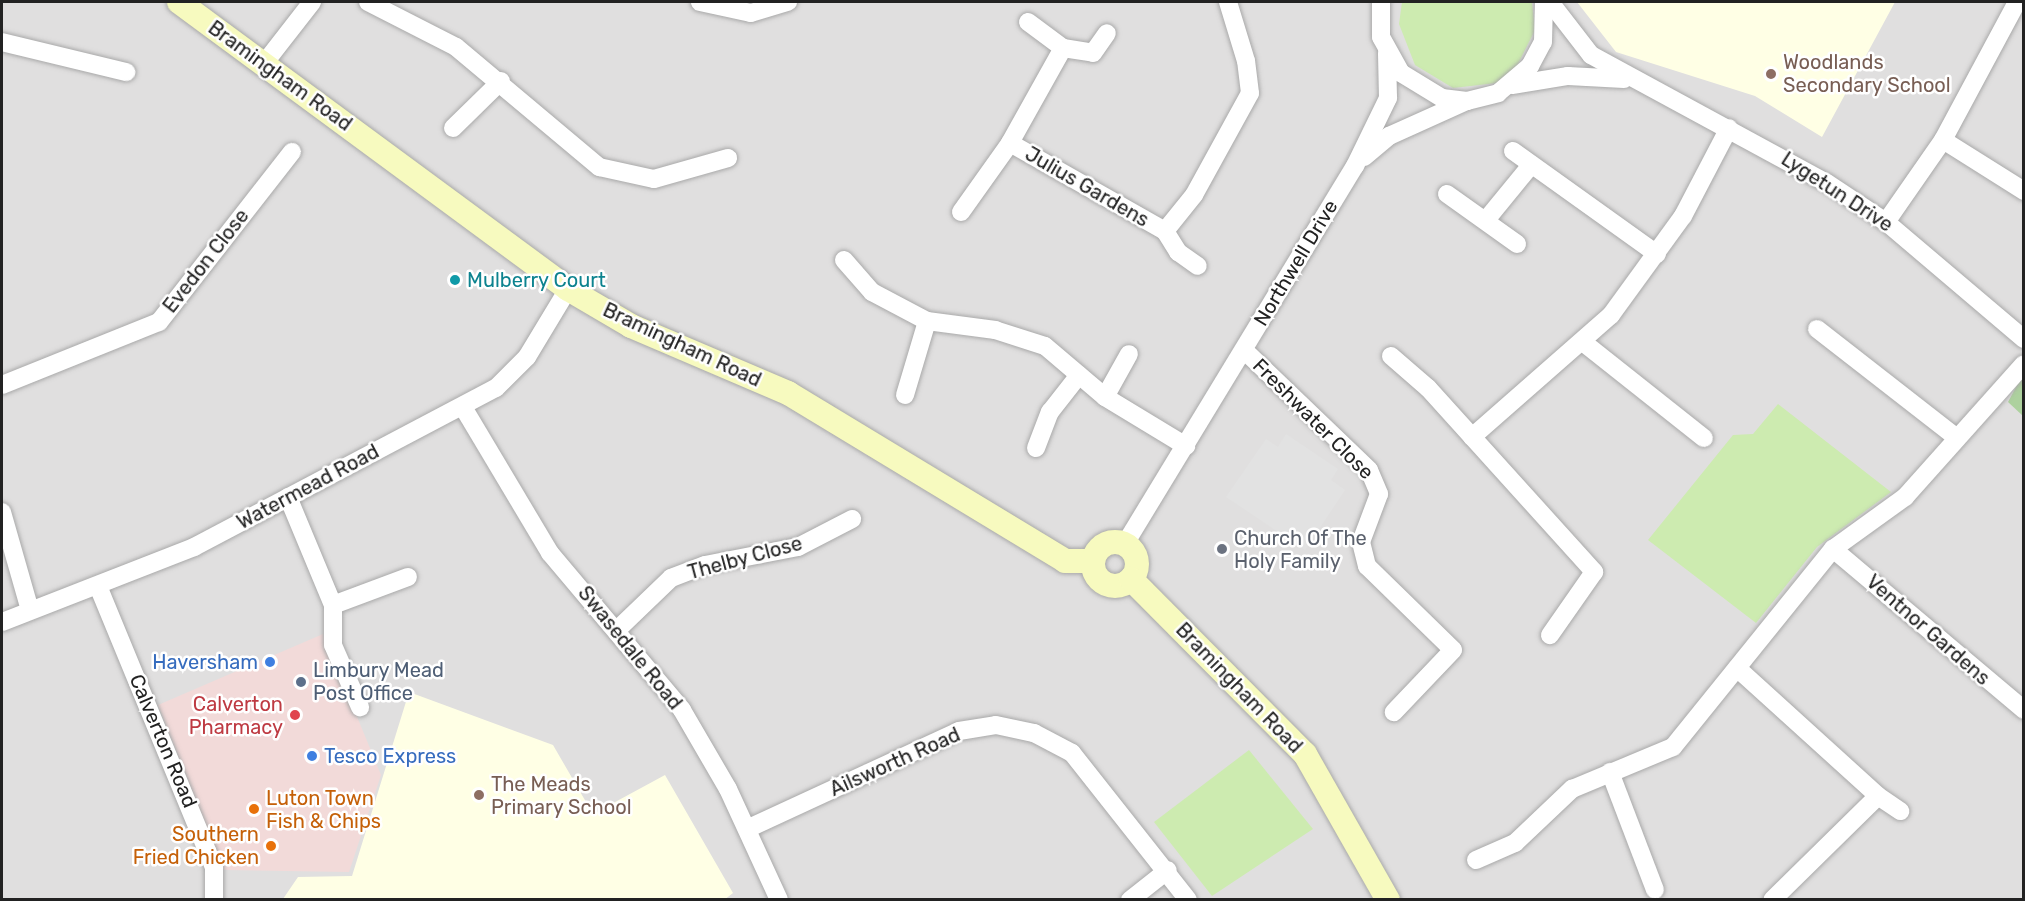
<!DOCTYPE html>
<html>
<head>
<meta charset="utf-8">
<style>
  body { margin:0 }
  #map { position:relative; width:2025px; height:901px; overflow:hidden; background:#f2efe9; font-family:Rubik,sans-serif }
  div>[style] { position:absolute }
  .residential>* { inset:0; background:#e0dfdf }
  .commercial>* { inset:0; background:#f2dad9 }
  .education>* { inset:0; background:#ffffe5 }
  .grass>* { inset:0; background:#cdebb0 }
  .forest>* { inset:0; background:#add19e }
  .parking>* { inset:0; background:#e2e2e2 }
  .roads { filter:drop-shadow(0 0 2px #a9a9a9) drop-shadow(0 0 2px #a9a9a9) }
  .street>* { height:18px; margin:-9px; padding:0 9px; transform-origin:9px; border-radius:9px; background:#fff }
  .secondary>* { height:24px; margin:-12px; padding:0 12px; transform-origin:12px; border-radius:12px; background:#f7fabf }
  .secondary>.ring { margin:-12px; padding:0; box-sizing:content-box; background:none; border:24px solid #f7fabf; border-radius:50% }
  .dots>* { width:16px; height:16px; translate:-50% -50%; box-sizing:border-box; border:3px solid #fff; border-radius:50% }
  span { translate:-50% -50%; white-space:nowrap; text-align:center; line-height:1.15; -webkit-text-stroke:5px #fff; paint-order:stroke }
  .education-label { font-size:20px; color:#785e54 }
  .left { translate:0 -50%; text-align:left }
  .street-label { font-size:20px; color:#222 }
  .culture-label { font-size:20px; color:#0d838f }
  .worship-label { font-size:20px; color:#5b616d }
  .shop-label { font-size:20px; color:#366cbe }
  .right { translate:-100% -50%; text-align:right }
  .service-label { font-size:20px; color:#4e5e75 }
  .health-label { font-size:20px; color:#be3a42 }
  .food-label { font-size:20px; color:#c56008 }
  .frame { position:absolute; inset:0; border:3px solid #222; pointer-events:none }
</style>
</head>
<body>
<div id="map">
  <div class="residential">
    <div style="clip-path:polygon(2px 2px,2023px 2px,2023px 899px,2px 899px)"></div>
  </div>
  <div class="commercial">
    <div style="clip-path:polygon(323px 634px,381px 775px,349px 872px,224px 870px,158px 705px)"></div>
  </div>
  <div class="education">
    <div style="clip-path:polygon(1577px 2px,1895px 2px,1822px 137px,1755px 96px,1616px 52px)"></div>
    <div style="clip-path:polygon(409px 692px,553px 745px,593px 814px,665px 775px,733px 893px,724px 900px,283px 899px,298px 877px,352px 876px)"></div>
  </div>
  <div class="grass">
    <div style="clip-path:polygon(1402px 2px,1532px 2px,1535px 30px,1515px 70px,1497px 83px,1453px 88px,1415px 65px,1399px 24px)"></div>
    <div style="clip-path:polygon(1778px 404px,1891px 492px,1817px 547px,1756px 623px,1648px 540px,1733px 435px,1753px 434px)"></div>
    <div style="clip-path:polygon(1249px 750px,1313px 829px,1212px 896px,1154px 822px)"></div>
  </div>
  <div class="forest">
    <div style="clip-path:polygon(2023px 374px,2023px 416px,2008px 402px)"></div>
  </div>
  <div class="parking">
    <div style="clip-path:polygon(1286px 434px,1338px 469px,1331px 480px,1345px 490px,1305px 550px,1226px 497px,1266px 439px,1278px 447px)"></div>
  </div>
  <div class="roads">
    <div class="street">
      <div style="left:368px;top:2px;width:99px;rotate:27.1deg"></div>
      <div style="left:456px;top:47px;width:187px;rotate:40deg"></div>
      <div style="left:599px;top:167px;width:56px;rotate:12.3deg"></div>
      <div style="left:654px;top:179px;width:77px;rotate:-15.8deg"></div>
      <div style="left:700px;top:2px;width:52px;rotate:12.2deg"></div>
      <div style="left:751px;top:13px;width:39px;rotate:-17deg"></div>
      <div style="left:1381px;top:2px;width:35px;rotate:90deg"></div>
      <div style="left:1381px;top:37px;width:41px;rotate:60.9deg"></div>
      <div style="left:1401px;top:73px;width:48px;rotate:31.4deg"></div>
      <div style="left:1442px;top:98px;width:25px;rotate:7deg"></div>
      <div style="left:1467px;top:101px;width:32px;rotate:-14deg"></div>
      <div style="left:1498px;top:93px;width:42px;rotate:-40.2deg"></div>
      <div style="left:1530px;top:66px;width:27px;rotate:-62deg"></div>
      <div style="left:1543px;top:42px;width:40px;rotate:-88.6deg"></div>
      <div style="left:1550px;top:2px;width:67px;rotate:52.3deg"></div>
      <div style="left:1591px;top:55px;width:268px;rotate:28.5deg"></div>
      <div style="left:1827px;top:183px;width:71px;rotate:33.5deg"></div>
      <div style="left:1886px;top:222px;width:181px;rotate:40.3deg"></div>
      <div style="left:1028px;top:22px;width:44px;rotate:36.6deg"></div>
      <div style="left:1063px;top:48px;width:30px;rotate:9deg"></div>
      <div style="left:1093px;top:53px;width:24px;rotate:-55deg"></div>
      <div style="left:2px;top:42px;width:128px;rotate:13.6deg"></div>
      <div style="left:1063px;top:48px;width:109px;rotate:119.2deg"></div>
      <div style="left:1010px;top:143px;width:178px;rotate:29.6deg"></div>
      <div style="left:1165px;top:231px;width:46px;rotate:-51.1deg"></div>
      <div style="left:1194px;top:195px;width:116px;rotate:-61.2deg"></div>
      <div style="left:1250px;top:93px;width:32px;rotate:-97deg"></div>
      <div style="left:1246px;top:61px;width:62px;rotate:-107deg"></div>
      <div style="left:263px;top:65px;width:80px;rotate:-52.1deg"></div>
      <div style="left:1512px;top:85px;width:57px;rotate:-9.1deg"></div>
      <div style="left:1568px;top:76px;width:56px;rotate:3.1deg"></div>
      <div style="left:453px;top:128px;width:67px;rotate:-44.4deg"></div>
      <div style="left:1943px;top:140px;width:96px;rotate:32.2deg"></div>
      <div style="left:1513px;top:151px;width:177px;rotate:35.6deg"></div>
      <div style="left:1364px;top:157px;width:33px;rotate:-40deg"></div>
      <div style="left:1389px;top:136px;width:85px;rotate:-24.2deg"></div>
      <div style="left:1447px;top:194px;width:86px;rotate:35.5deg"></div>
      <div style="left:961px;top:212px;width:85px;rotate:-54.6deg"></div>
      <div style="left:1486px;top:220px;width:71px;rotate:-50.7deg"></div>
      <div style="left:1886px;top:222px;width:100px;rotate:-55.2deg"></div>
      <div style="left:1943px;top:140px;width:157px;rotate:-61.8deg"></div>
      <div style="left:1165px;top:231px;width:25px;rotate:58deg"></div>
      <div style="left:1178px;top:252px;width:24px;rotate:35deg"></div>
      <div style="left:844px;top:260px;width:43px;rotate:48.8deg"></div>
      <div style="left:872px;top:292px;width:62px;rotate:27.8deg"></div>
      <div style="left:927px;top:321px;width:69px;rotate:7.5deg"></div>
      <div style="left:995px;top:330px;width:52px;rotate:17.7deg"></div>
      <div style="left:1045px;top:346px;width:79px;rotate:40.4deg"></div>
      <div style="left:1105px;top:397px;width:95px;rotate:31.2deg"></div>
      <div style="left:1817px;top:329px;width:177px;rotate:37.9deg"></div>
      <div style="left:1584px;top:343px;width:153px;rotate:38.4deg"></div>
      <div style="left:1244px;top:350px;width:173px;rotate:43.8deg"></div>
      <div style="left:1369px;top:470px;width:26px;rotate:67deg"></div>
      <div style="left:1379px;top:494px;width:51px;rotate:110.6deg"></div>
      <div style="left:1361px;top:542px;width:25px;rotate:76deg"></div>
      <div style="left:1367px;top:566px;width:120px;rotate:44.3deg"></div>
      <div style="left:1453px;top:650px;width:86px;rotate:133.6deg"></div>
      <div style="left:1391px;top:356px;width:49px;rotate:40.9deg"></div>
      <div style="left:1428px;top:388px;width:248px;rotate:47.9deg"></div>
      <div style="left:1594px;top:572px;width:77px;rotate:124.9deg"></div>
      <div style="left:2px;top:385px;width:169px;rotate:-21.9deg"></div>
      <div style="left:159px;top:322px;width:216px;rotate:-52deg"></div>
      <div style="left:905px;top:395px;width:77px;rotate:-73.4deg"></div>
      <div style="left:1105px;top:397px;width:49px;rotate:-60.8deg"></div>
      <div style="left:463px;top:407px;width:170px;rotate:59.2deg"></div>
      <div style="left:550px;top:553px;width:205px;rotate:49.9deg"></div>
      <div style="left:682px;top:710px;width:91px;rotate:59.8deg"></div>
      <div style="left:728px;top:789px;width:122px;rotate:65.3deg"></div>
      <div style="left:1472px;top:437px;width:185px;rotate:-41.3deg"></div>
      <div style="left:1611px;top:315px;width:122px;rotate:-54deg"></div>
      <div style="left:1683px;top:216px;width:99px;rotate:-62.4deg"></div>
      <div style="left:1036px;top:448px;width:39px;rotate:-69deg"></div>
      <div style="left:1050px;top:412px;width:47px;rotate:-51.9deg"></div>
      <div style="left:288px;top:497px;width:117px;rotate:67.4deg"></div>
      <div style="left:333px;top:605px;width:40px;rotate:90deg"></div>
      <div style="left:333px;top:645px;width:68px;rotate:66.5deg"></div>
      <div style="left:2px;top:512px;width:102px;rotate:74.1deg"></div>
      <div style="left:1125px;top:544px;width:442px;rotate:-58.7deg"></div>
      <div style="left:1355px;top:166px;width:76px;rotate:-64.1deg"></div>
      <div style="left:1388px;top:98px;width:45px;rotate:-91.3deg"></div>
      <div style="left:1833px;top:549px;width:250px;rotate:40.1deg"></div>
      <div style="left:98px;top:586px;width:304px;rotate:67.6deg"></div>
      <div style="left:214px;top:867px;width:33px;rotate:90deg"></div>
      <div style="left:333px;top:605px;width:80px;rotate:-20.5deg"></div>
      <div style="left:2px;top:622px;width:206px;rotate:-21.3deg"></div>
      <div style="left:194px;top:547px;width:341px;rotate:-27.8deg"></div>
      <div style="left:496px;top:388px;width:44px;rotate:-45deg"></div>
      <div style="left:527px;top:357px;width:79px;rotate:-58.9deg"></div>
      <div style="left:618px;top:629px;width:74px;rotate:-43.9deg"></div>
      <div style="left:671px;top:578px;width:36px;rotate:-21deg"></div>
      <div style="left:705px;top:565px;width:95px;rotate:-11deg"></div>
      <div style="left:798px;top:547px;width:61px;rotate:-27.4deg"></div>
      <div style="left:1737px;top:668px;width:190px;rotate:42.2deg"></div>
      <div style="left:1878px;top:796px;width:148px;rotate:135.5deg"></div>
      <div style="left:1610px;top:772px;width:126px;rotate:69.1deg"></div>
      <div style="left:1878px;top:796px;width:27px;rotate:34deg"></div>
      <div style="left:749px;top:828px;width:231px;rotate:-24.8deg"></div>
      <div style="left:959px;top:731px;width:37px;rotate:-9deg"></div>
      <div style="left:996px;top:725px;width:39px;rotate:12deg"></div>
      <div style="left:1034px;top:733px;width:43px;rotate:27.8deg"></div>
      <div style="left:1072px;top:753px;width:187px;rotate:51.7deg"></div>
      <div style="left:1476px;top:860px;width:43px;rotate:-23.6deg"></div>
      <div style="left:1515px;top:843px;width:79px;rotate:-43.5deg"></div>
      <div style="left:1572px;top:789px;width:109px;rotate:-22.6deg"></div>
      <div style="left:1673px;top:747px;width:255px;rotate:-51.1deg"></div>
      <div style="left:1833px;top:549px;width:89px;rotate:-35.8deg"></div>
      <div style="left:1905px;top:497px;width:178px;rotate:-48.2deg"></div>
      <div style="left:1130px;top:900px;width:48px;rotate:-38.3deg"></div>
    </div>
    <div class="secondary">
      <div style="left:179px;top:2px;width:483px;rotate:36.4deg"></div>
      <div style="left:568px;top:289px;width:73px;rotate:30.4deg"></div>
      <div style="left:631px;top:326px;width:171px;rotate:23.1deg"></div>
      <div style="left:788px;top:393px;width:324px;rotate:31.2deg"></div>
      <div style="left:1065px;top:561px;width:27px"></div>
      <div class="ring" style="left:1093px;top:542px;width:20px;height:20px"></div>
      <div style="left:1131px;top:579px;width:247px;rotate:45.2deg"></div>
      <div style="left:1305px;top:754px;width:168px;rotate:60.4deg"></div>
    </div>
  </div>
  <div class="dots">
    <div style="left:1771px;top:74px;background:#8d6e63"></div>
    <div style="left:455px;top:280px;background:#0f9aa8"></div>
    <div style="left:1222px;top:549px;background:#6b7280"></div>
    <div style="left:270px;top:662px;background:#3f7fe0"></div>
    <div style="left:301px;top:682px;background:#5c6f8a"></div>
    <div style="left:295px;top:715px;background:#e0444e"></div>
    <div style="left:312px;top:756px;background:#3f7fe0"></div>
    <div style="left:479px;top:795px;background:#8d6e63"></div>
    <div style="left:254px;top:809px;background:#e8710a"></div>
    <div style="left:271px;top:846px;background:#e8710a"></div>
  </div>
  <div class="education-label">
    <span class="left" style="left:1783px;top:74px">Woodlands<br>Secondary School</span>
    <span class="left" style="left:491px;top:796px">The Meads<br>Primary School</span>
  </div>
  <div class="street-label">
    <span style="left:280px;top:76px;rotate:36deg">Bramingham Road</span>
    <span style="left:1087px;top:187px;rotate:30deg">Julius Gardens</span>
    <span style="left:1837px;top:192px;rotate:33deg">Lygetun Drive</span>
    <span style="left:206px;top:261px;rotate:-52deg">Evedon Close</span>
    <span style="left:1296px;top:263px;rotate:-59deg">Northwell Drive</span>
    <span style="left:682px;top:345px;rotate:25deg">Bramingham Road</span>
    <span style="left:1313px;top:419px;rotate:45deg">Freshwater Close</span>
    <span style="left:308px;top:487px;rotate:-28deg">Watermead Road</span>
    <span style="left:745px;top:558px;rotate:-15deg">Thelby Close</span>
    <span style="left:1928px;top:630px;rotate:41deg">Ventnor Gardens</span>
    <span style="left:630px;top:648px;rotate:51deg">Swasedale Road</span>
    <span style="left:1239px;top:688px;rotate:46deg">Bramingham Road</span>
    <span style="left:163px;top:741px;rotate:67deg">Calverton Road</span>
    <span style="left:895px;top:762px;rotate:-24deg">Ailsworth Road</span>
  </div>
  <div class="culture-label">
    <span class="left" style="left:467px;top:280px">Mulberry Court</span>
  </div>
  <div class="worship-label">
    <span class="left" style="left:1234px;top:550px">Church Of The<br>Holy Family</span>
  </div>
  <div class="shop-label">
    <span class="right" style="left:258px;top:662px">Haversham</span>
    <span class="left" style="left:324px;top:756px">Tesco Express</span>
  </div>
  <div class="service-label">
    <span class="left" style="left:313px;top:682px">Limbury Mead<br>Post Office</span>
  </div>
  <div class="health-label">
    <span class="right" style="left:283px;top:716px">Calverton<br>Pharmacy</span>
  </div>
  <div class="food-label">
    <span class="left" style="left:266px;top:810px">Luton Town<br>Fish &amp; Chips</span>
    <span class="right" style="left:259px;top:846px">Southern<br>Fried Chicken</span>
  </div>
  <div class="frame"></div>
</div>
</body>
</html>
